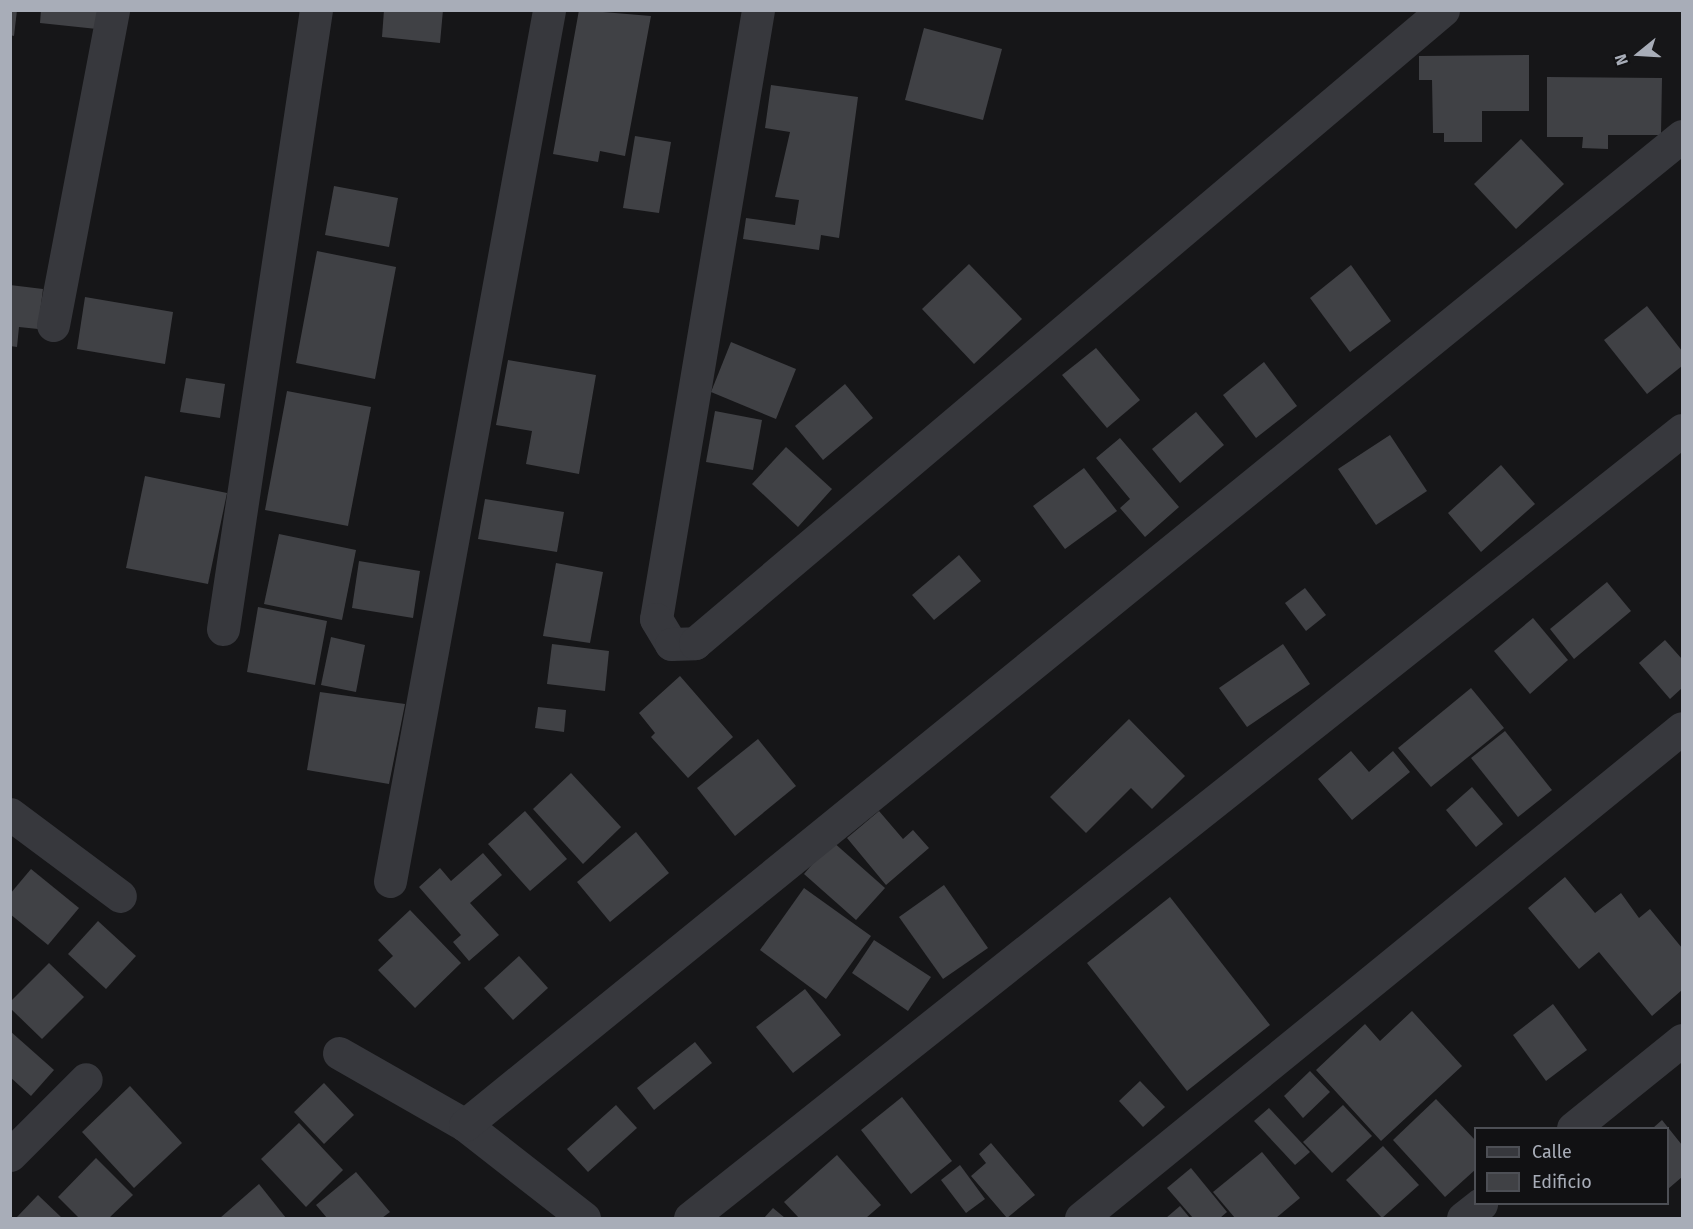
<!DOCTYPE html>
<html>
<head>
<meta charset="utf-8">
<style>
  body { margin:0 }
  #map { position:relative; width:1693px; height:1229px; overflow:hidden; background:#161618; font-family:"Fira Sans",sans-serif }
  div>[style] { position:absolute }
  .building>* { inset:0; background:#404145 }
  .minor>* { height:33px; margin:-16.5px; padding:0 16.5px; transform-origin:16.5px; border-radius:16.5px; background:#37383d }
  span { translate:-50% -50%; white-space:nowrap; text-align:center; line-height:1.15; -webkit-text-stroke:6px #111113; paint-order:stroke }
  .frame { position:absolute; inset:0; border:12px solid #a8adb8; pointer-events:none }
  .legend { position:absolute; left:1474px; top:1127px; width:195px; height:78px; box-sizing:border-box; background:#111113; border:2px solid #4d4f55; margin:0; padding:8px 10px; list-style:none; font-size:18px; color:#a8adb8 }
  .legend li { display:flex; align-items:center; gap:12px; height:30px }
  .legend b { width:30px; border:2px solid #4d4f55 }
  .north { position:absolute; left:1609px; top:24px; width:60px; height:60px; -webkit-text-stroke:4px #111113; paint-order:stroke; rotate:252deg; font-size:16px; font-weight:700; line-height:24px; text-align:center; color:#a8adb8 }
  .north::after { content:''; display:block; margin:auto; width:21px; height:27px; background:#a8adb8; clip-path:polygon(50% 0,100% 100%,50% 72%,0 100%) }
</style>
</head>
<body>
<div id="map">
  <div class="building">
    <div style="clip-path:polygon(10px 10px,17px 10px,14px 36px,10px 35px)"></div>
    <div style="clip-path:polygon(41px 10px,99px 10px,97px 29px,40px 23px)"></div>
    <div style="clip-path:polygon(384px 10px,443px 10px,440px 43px,382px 37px)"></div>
    <div style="clip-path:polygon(579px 10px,651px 16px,625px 156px,600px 151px,598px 162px,553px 154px)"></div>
    <div style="clip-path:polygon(924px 28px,1002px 49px,983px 120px,905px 100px)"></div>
    <div style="clip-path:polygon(1529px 55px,1529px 111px,1482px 111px,1482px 142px,1444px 142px,1444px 133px,1433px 133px,1432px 80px,1419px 80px,1419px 56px)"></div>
    <div style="clip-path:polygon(1547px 77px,1662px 78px,1661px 135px,1608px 135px,1608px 149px,1582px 148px,1583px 137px,1547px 137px)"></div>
    <div style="clip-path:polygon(771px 85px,858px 97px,839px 238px,821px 235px,819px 250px,743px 239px,746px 218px,795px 225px,799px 200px,775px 197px,790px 132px,765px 128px)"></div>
    <div style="clip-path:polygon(635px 136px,671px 142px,659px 213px,623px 208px)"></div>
    <div style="clip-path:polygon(1521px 139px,1564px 184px,1516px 229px,1474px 184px)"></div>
    <div style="clip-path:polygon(334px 186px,398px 198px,389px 247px,325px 235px)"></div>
    <div style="clip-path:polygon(317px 251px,396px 267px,375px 379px,296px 363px)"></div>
    <div style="clip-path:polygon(969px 264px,1022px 319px,974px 364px,922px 309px)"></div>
    <div style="clip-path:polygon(1351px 265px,1391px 321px,1350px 352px,1310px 298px)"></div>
    <div style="clip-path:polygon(10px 285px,43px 289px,38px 329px,19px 327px,17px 347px,10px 346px)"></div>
    <div style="clip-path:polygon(85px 297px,173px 312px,165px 364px,77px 349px)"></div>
    <div style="clip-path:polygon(1647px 306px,1682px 351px,1682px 366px,1647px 394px,1604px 340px)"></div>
    <div style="clip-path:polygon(731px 342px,796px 369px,776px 419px,711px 392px)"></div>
    <div style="clip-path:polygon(1096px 348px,1140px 400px,1107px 428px,1062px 375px)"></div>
    <div style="clip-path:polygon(508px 360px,596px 375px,579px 474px,526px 464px,532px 431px,496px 425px)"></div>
    <div style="clip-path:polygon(1264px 362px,1297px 406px,1256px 438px,1223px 395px)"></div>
    <div style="clip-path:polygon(186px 378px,225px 384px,220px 418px,180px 412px)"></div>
    <div style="clip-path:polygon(845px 384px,873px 418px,823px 460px,795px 426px)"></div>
    <div style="clip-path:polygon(287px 391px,371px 407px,348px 526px,265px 510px)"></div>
    <div style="clip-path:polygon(715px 411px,762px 420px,753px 470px,706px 462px)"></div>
    <div style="clip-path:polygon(1196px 412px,1224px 445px,1180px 483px,1152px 449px)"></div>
    <div style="clip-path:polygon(1390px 435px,1427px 491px,1376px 525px,1338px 469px)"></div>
    <div style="clip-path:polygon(1120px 438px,1179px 507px,1145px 537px,1120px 508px,1130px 499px,1096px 458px)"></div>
    <div style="clip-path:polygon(786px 447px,832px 489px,798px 527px,752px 484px)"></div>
    <div style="clip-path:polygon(1501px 465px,1535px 504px,1481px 552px,1448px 513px)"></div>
    <div style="clip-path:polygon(1084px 468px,1117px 511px,1065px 549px,1033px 506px)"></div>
    <div style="clip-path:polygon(145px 476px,227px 493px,208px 584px,126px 568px)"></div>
    <div style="clip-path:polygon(485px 499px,564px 512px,557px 552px,478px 539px)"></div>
    <div style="clip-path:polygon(279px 534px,356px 550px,342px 620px,264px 604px)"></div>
    <div style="clip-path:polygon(959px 555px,981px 581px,934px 620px,912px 595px)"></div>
    <div style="clip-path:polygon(359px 561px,420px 571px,413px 618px,352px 608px)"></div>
    <div style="clip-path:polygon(556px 563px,603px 572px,590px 643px,543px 636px)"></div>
    <div style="clip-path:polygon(1607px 582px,1631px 611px,1574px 659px,1550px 629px)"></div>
    <div style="clip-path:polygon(1305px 588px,1326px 615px,1306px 631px,1285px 603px)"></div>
    <div style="clip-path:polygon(258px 607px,327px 621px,315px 685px,247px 672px)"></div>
    <div style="clip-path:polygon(1533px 618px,1568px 660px,1530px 694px,1494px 651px)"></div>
    <div style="clip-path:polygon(331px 637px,365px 645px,356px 692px,321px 685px)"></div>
    <div style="clip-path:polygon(1665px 640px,1682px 659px,1682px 688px,1670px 699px,1639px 663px)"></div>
    <div style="clip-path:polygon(552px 644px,609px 651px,605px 691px,547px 684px)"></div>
    <div style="clip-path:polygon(1283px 644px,1310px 684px,1247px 727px,1219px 688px)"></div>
    <div style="clip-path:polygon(680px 676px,733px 737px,688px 778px,651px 737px,655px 733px,639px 713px)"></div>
    <div style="clip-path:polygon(1471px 688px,1504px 728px,1431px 787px,1398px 748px)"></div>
    <div style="clip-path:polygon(320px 692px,405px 704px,389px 784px,307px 770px)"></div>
    <div style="clip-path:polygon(538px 707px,566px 710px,564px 732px,535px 728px)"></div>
    <div style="clip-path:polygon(1129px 719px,1185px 776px,1152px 809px,1131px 788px,1086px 833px,1050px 797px)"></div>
    <div style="clip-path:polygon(1505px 731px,1552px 790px,1518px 817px,1471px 758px)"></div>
    <div style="clip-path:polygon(758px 739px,796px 786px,735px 836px,697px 788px)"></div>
    <div style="clip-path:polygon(1351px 751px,1369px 772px,1393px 751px,1410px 772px,1352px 820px,1318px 779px)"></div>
    <div style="clip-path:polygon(571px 773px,621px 827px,583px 864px,533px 809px)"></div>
    <div style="clip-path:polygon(1472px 787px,1503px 824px,1476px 847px,1446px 810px)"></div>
    <div style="clip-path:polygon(525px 811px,567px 859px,530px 891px,488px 844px)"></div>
    <div style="clip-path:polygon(879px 811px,903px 839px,913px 830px,929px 848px,886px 885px,847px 838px)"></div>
    <div style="clip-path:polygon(636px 832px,669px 873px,610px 922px,577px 882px)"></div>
    <div style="clip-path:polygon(832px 841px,885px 888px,856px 920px,804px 874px)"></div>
    <div style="clip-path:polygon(483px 853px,502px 875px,470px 903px,499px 935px,469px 961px,453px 942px,461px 935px,419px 887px,440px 868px,451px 881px)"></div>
    <div style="clip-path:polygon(31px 869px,79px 908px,48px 945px,10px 914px,10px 894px)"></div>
    <div style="clip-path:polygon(1565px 877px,1595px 913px,1621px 893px,1639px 918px,1650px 909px,1682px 948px,1682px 990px,1652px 1016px,1599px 952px,1579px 969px,1528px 908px)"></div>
    <div style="clip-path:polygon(944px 885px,988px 948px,943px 979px,899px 917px)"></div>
    <div style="clip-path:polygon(804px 888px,871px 936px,826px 999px,760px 950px)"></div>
    <div style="clip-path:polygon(1170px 897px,1270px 1025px,1187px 1091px,1087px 963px)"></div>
    <div style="clip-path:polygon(410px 910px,461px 963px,415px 1008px,378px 970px,393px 956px,378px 940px)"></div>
    <div style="clip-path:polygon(98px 921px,136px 956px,106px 989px,68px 954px)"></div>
    <div style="clip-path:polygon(874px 940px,931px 977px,908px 1011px,852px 973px)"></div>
    <div style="clip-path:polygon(519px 956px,548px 988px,513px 1020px,484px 988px)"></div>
    <div style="clip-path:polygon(49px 963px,84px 997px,42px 1039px,10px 1008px,10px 1002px)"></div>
    <div style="clip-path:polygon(805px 989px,841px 1035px,793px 1073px,756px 1027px)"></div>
    <div style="clip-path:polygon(1553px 1004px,1587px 1050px,1546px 1081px,1513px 1035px)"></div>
    <div style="clip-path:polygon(1412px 1011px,1462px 1066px,1381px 1141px,1316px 1070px,1365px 1024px,1380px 1041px)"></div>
    <div style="clip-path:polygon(10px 1031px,54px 1070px,31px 1096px,10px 1077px)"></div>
    <div style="clip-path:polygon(695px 1042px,712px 1063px,654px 1110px,637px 1088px)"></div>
    <div style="clip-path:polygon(1310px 1071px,1330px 1092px,1303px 1118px,1284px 1096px)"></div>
    <div style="clip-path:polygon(1140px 1081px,1165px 1107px,1143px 1127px,1119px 1101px)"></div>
    <div style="clip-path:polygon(324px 1083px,354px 1115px,324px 1144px,294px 1112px)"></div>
    <div style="clip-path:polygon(130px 1086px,182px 1143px,134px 1188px,82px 1132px)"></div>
    <div style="clip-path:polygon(902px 1097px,952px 1161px,911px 1194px,861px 1130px)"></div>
    <div style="clip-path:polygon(1436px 1099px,1476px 1141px,1476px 1169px,1445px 1197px,1393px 1140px)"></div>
    <div style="clip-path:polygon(616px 1105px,637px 1128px,588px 1172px,567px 1149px)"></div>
    <div style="clip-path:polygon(1343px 1105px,1372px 1136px,1332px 1173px,1303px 1142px)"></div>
    <div style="clip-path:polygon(1269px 1108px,1310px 1152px,1295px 1165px,1254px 1121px)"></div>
    <div style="clip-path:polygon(1662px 1120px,1682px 1145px,1682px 1177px,1668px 1189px,1668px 1128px,1653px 1128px)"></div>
    <div style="clip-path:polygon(299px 1123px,343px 1170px,306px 1207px,261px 1159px)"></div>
    <div style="clip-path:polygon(991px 1143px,1035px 1195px,1007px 1218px,971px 1176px,986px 1163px,979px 1154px)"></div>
    <div style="clip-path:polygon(1383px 1146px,1419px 1185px,1382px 1218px,1346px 1180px)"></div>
    <div style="clip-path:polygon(1262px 1152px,1300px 1198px,1276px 1218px,1235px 1218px,1213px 1192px)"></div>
    <div style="clip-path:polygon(837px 1155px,881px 1205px,866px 1218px,799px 1218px,784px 1202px)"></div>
    <div style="clip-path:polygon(96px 1158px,133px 1195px,109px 1218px,79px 1218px,58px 1197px)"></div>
    <div style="clip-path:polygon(960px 1165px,985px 1199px,966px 1213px,941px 1180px)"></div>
    <div style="clip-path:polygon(1191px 1168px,1227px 1212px,1220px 1218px,1193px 1218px,1167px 1188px)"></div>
    <div style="clip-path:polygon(356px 1172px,390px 1212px,382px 1218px,327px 1218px,316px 1205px)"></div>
    <div style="clip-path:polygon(259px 1184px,286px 1218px,220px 1218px)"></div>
    <div style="clip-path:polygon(38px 1195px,62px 1218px,16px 1218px)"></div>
    <div style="clip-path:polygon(1180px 1206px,1190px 1218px,1166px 1218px)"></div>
    <div style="clip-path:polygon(773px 1208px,785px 1218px,764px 1218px)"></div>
  </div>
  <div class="minor">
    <div style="left:758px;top:10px;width:617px;rotate:99.51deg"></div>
    <div style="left:656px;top:619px;width:29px;rotate:59deg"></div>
    <div style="left:671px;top:644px;width:24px;rotate:-2deg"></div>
    <div style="left:695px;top:643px;width:980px;rotate:-40.24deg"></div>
    <div style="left:53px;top:325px;width:321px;rotate:-79.2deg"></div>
    <div style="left:223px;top:629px;width:626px;rotate:-81.46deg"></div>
    <div style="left:10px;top:814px;width:137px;rotate:36.7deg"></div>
    <div style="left:390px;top:881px;width:885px;rotate:-79.65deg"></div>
    <div style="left:339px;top:1053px;width:145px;rotate:29.7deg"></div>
    <div style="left:465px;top:1125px;width:151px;rotate:38deg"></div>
    <div style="left:465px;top:1125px;width:1568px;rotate:-39.1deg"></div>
    <div style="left:1573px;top:1128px;width:140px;rotate:-38.9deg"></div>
    <div style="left:10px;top:1155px;width:107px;rotate:-45deg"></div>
    <div style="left:690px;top:1218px;width:1267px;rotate:-38.46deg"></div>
    <div style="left:1081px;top:1218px;width:775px;rotate:-39.19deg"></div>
    <div style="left:1463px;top:1218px;width:23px;rotate:-38deg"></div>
  </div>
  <div class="frame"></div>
  <ul class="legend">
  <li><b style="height:8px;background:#37383d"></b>Calle</li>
  <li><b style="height:16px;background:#404145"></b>Edificio</li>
  </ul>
  <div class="north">N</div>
</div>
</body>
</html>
